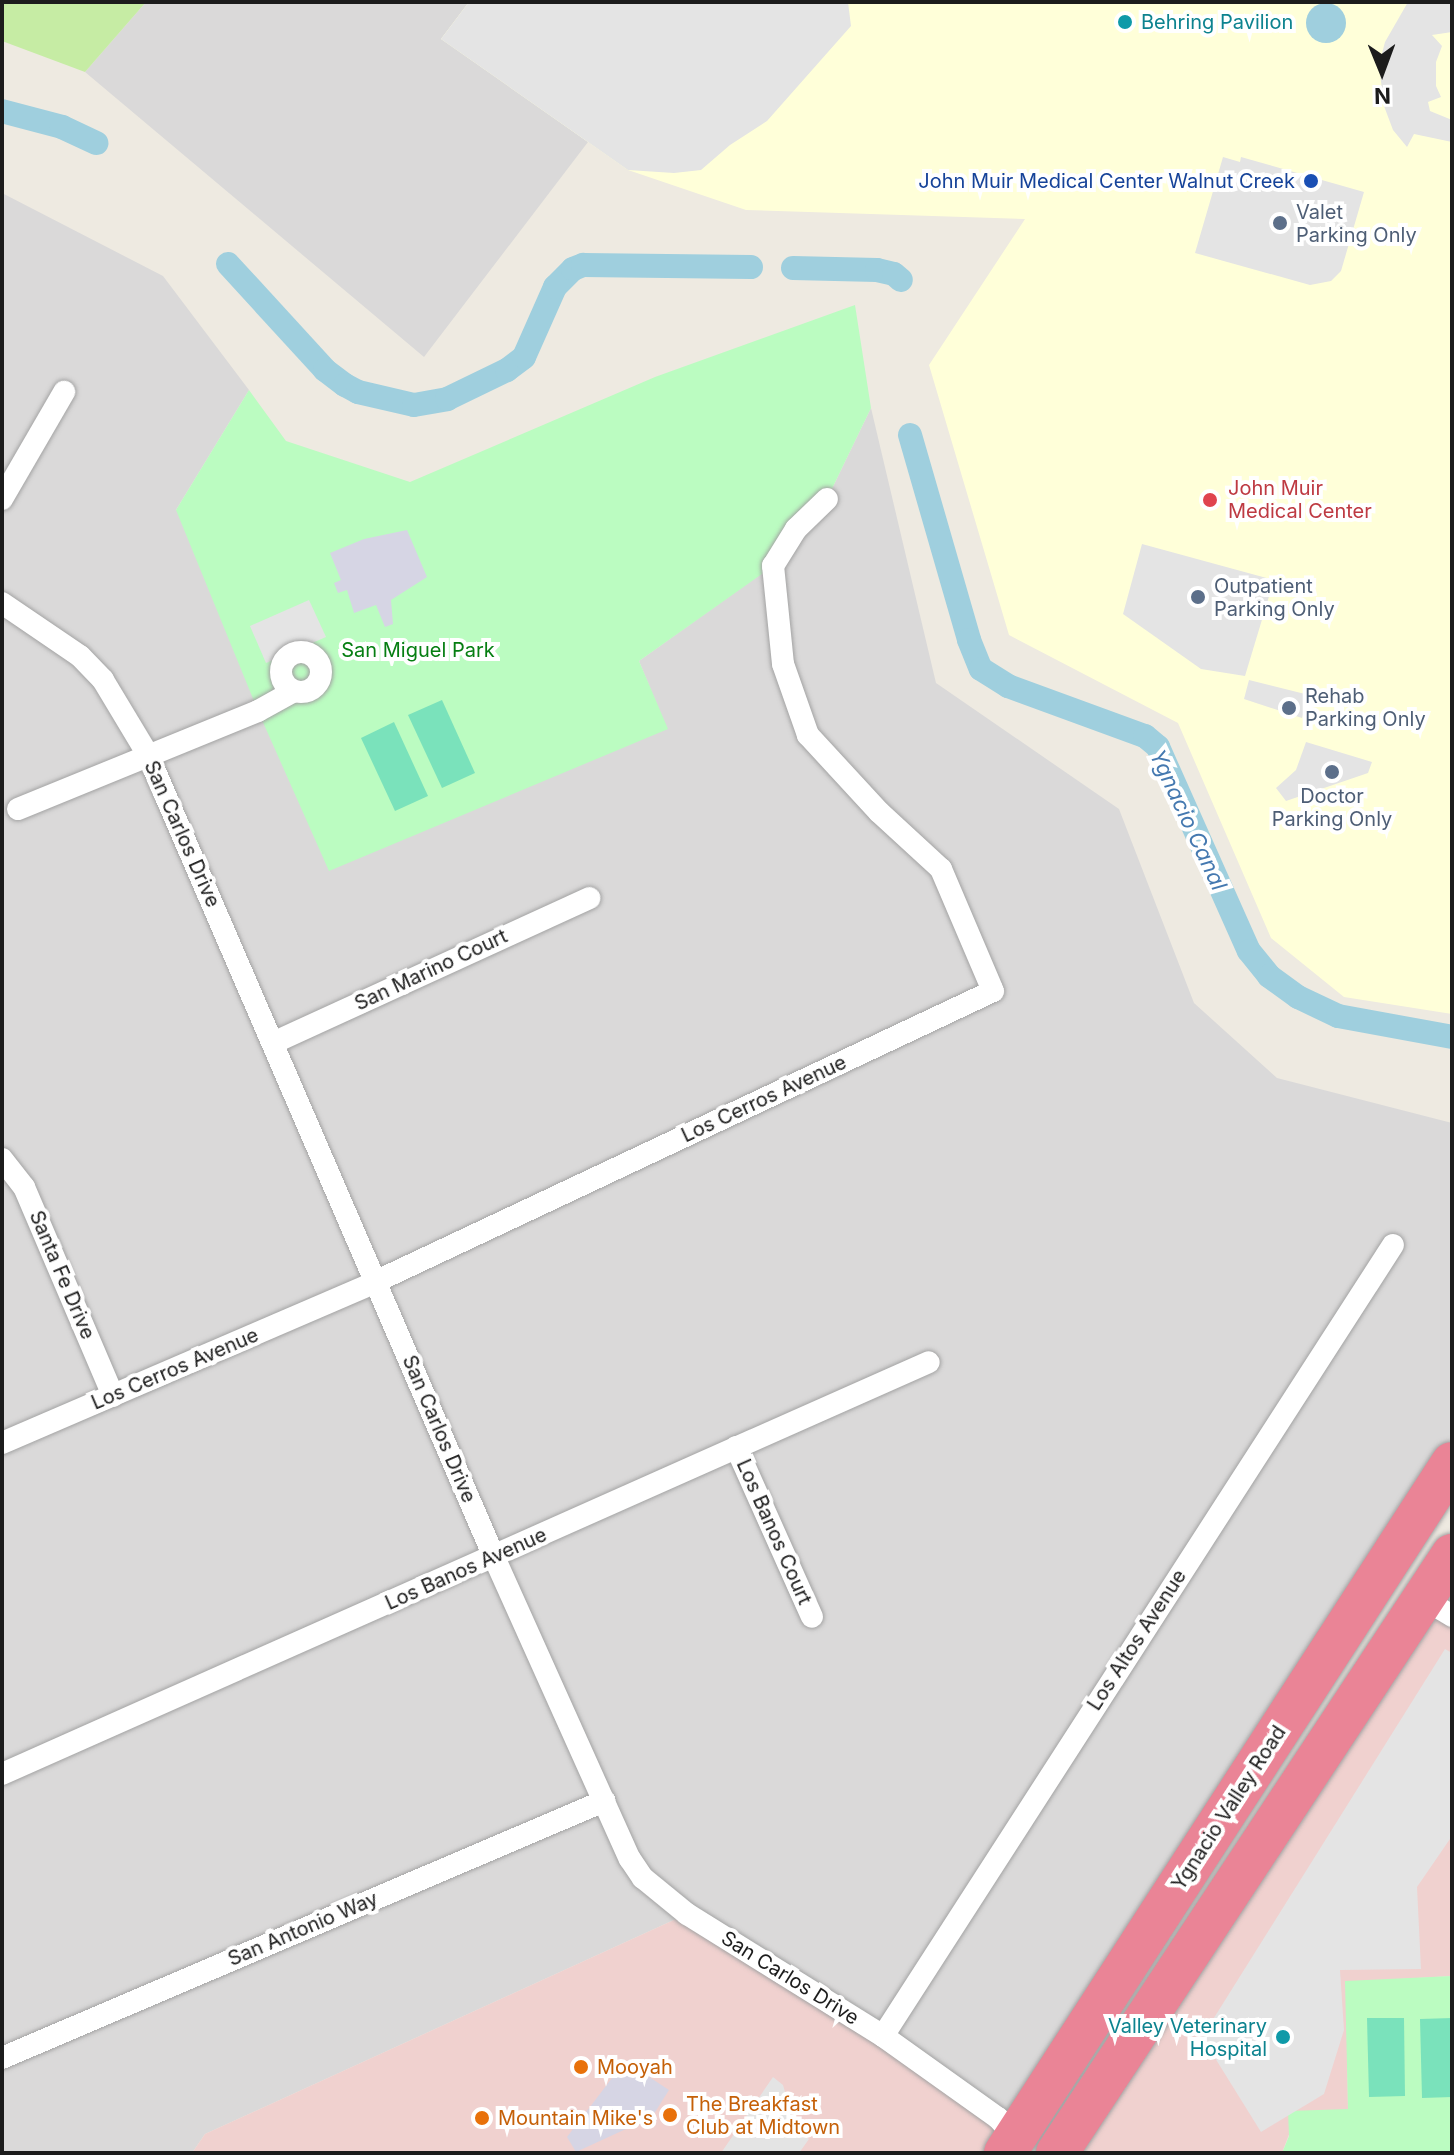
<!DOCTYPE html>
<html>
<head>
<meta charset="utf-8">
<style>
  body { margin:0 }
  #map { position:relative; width:1454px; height:2155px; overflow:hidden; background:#eeeae1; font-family:Inter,sans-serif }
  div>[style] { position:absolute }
  .residential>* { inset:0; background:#dad9d9 }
  .commercial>* { inset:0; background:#f0d1cf }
  .education>* { inset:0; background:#ffffd9 }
  .grass>* { inset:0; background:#c6eca4 }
  .park>* { inset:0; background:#bbfcc1 }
  .pitch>* { inset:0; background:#7ae2bb }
  .parking>* { inset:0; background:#e4e4e4 }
  .plaza>* { inset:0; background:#d6d5e4 }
  .water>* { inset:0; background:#9fcfde }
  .round { border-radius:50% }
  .canal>* { height:24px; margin:-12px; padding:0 12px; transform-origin:12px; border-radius:12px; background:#9fcfde }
  .roads { filter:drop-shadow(0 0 2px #a3a3a3) drop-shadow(0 0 2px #a3a3a3) }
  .street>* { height:22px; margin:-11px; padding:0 11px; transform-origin:11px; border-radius:11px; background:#fff }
  .street>.ring { margin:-11px; padding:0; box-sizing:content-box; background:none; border:22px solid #fff; border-radius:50% }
  .highway>* { height:42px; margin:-21px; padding:0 21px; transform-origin:21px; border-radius:21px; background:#ea8496 }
  .dots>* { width:22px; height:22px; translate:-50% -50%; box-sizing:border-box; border:4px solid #fff; border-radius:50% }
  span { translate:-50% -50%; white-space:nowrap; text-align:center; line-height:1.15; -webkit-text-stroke:8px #fff; paint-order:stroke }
  .culture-label { font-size:20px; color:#0d838f }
  .left { translate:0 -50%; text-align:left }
  .right { translate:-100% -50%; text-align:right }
  .transit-label { font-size:20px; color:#164399 }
  .service-label { font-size:20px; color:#4e5e75 }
  .health-label { font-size:20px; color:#be3a42 }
  .park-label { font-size:20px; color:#067e12 }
  .street-label { font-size:20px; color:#1c1c1c }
  .food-label { font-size:20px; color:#c56008 }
  .water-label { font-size:22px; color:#4579b0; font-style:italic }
  .frame { position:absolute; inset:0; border:4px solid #1c1c1c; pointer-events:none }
  .north { position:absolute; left:1342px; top:32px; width:80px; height:80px; -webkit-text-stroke:6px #fff; paint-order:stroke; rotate:179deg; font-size:22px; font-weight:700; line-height:32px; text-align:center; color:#1c1c1c }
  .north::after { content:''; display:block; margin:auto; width:28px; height:36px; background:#1c1c1c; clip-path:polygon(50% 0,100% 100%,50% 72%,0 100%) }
</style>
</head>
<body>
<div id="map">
  <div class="residential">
    <div style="clip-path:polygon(146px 2px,469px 2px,442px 38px,588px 142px,424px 357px,85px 72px)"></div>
    <div style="clip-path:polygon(2px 193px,163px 276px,249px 390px,176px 510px,667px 729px,639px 661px,772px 566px,827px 499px,871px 408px,936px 683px,1119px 809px,1194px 1003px,1277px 1078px,1452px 1123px,1452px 1463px,1016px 2137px,687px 1914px,205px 2134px,192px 2153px,2px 2153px)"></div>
  </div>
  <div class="commercial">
    <div style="clip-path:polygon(1424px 1599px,1452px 1616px,1452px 1976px,1346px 1982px,1348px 2110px,1295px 2119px,1282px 2153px,1057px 2153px)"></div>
    <div style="clip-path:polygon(687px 1914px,998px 2118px,1005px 2153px,192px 2153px,205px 2134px)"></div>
  </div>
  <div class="education">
    <div style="clip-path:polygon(469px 2px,1452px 2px,1452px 1014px,1344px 997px,1271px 938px,1178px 723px,1009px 635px,929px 365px,1025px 219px,746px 210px,628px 170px,441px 39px)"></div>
  </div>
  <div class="grass">
    <div style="clip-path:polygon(2px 2px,146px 2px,85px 72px,2px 41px)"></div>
  </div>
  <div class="park">
    <div style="clip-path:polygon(855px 305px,871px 408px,827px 499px,773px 566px,639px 661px,668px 729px,329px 871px,258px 711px,176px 510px,249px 390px,286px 441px,410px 482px,655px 377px)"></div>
    <div style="clip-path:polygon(1452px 1976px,1452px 2153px,1282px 2153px,1289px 2136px,1288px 2111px,1348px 2109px,1345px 1981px)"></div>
  </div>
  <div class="pitch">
    <div style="clip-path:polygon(442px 700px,475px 773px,442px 788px,408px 715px)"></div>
    <div style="clip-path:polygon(394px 722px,428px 796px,395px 811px,361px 738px)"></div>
    <div style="clip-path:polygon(1367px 2018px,1404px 2018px,1405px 2096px,1369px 2097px)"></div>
    <div style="clip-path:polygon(1452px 2018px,1452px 2097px,1422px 2098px,1420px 2019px)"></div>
  </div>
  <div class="parking">
    <div style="clip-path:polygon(469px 2px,848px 2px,851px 26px,767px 121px,730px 145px,701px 170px,674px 173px,628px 170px,441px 39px)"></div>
    <div style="clip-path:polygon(1408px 2px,1452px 2px,1452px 32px,1432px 35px,1442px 46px,1436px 62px,1436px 86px,1441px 97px,1428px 102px,1430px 111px,1452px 120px,1452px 142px,1414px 134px,1407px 147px,1393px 130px,1384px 106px,1379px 65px,1385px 42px)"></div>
    <div style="clip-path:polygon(1223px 157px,1240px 162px,1241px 157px,1364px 192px,1341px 271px,1331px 281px,1310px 285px,1195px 253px)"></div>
    <div style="clip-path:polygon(1142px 544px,1274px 580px,1245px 676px,1201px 669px,1123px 614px)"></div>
    <div style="clip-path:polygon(309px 600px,326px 637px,266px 663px,250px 626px)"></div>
    <div style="clip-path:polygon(1249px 680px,1309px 695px,1302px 718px,1244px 699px)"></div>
    <div style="clip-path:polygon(1306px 742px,1372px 762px,1368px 773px,1286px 801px,1276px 788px,1296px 770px)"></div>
    <div style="clip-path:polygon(1445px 1649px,1452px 1653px,1452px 1836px,1417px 1887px,1421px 1969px,1340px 1970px,1344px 2030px,1324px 2094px,1261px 2132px,1202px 2037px)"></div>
    <div style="clip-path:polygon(773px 2077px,783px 2085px,796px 2129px,809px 2139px,799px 2153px,721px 2153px)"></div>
  </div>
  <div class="plaza">
    <div style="clip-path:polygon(407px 530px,427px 577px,391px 600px,393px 624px,385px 627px,376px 605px,354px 613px,347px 590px,338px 593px,334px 583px,341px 580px,330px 553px,364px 539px)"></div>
    <div style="clip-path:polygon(634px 2067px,669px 2090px,652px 2117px,576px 2152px,567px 2137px,612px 2078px)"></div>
  </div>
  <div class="water">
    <div class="round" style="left:1306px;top:3px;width:40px;height:40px"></div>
  </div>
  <div class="canal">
    <div style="left:2px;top:111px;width:62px;rotate:14.9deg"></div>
    <div style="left:62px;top:127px;width:38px;rotate:25deg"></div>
    <div style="left:228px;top:264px;width:144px;rotate:47.5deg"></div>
    <div style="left:325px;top:370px;width:25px;rotate:37deg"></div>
    <div style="left:345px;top:385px;width:15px;rotate:28deg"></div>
    <div style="left:358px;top:392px;width:57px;rotate:13.1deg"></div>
    <div style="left:414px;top:405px;width:34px;rotate:-10deg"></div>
    <div style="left:447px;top:399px;width:67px;rotate:-25.8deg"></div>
    <div style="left:507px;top:370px;width:21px;rotate:-37deg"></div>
    <div style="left:524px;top:357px;width:77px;rotate:-66.1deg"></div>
    <div style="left:555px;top:287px;width:25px;rotate:-45deg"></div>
    <div style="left:573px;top:269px;width:11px;rotate:-22deg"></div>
    <div style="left:583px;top:265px;width:168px;rotate:0.7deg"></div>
    <div style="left:793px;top:268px;width:84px;rotate:1.4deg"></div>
    <div style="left:877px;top:270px;width:17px;rotate:13deg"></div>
    <div style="left:894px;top:274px;width:9px;rotate:41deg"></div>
    <div style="left:910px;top:435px;width:213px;rotate:73.9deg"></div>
    <div style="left:969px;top:640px;width:31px;rotate:68deg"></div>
    <div style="left:981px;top:669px;width:32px;rotate:32deg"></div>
    <div style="left:1008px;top:686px;width:146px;rotate:20.1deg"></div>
    <div style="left:1145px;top:736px;width:17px;rotate:40deg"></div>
    <div style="left:1158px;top:747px;width:223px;rotate:66deg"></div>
    <div style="left:1249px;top:951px;width:32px;rotate:51deg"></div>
    <div style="left:1269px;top:976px;width:36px;rotate:36deg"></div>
    <div style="left:1298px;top:997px;width:44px;rotate:25.4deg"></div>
    <div style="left:1338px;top:1016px;width:116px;rotate:10.4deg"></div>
  </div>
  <div class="roads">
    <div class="street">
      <div style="left:2px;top:499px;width:124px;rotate:-59.9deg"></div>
      <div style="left:2px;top:603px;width:94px;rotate:34.2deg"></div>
      <div style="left:80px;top:656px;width:33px;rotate:46deg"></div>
      <div style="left:103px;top:680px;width:87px;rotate:59deg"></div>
      <div style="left:148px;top:755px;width:873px;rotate:66.66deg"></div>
      <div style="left:494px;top:1557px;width:331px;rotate:65.8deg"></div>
      <div style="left:630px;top:1859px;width:23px;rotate:56deg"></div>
      <div style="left:643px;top:1878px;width:57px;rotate:39.3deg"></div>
      <div style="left:687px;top:1914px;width:231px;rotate:31.9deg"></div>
      <div style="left:883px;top:2036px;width:141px;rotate:35.5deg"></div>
      <div style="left:998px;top:2118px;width:26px;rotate:47deg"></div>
      <div class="ring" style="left:281px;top:652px;width:18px;height:18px"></div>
      <div style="left:18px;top:809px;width:259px;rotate:-22.2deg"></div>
      <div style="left:258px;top:711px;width:41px;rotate:-29.1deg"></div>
      <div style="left:273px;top:1043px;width:348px;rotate:-24.6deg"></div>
      <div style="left:2px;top:1159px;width:36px;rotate:52deg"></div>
      <div style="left:24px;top:1187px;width:227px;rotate:66.9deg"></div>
      <div style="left:2px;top:1443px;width:406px;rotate:-23.3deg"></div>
      <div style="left:375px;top:1282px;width:683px;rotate:-25.21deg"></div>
      <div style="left:993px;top:991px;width:133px;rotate:-113.1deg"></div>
      <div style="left:941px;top:869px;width:84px;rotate:-137.4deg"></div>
      <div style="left:879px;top:812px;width:105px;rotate:-132.7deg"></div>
      <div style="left:808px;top:735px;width:75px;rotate:-109.4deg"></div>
      <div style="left:783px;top:664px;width:99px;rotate:-95.8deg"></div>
      <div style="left:773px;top:566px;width:44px;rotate:-58.1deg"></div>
      <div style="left:796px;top:529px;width:43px;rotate:-44.1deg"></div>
      <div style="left:736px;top:1447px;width:186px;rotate:65.9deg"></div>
      <div style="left:1424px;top:1599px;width:33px;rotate:31deg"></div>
      <div style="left:2px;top:1774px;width:1014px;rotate:-23.96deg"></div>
      <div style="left:883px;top:2036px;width:941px;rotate:-57.19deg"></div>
      <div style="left:2px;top:2058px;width:655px;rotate:-23.12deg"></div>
    </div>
    <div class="highway">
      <div style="left:1005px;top:2153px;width:822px;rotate:-57.06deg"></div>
      <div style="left:1057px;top:2153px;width:717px;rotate:-56.55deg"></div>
    </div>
  </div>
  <div class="dots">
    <div style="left:1125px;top:22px;background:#0f9aa8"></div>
    <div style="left:1311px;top:181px;background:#1a4fb4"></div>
    <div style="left:1280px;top:223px;background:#5c6f8a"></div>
    <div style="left:1210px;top:500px;background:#e0444e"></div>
    <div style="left:1198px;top:597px;background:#5c6f8a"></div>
    <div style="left:1289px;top:708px;background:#5c6f8a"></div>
    <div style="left:1332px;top:772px;background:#5c6f8a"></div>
    <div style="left:1283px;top:2037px;background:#0f9aa8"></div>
    <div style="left:581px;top:2067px;background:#e8710a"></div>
    <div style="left:670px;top:2115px;background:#e8710a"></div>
    <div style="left:482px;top:2118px;background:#e8710a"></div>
  </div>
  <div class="culture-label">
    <span class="left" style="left:1141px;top:22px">Behring Pavilion</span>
    <span class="right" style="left:1267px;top:2038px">Valley Veterinary<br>Hospital</span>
  </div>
  <div class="transit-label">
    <span class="right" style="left:1295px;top:181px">John Muir Medical Center Walnut Creek</span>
  </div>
  <div class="service-label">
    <span class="left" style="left:1296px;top:224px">Valet<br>Parking Only</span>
    <span class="left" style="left:1214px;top:598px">Outpatient<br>Parking Only</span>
    <span class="left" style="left:1305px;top:708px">Rehab<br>Parking Only</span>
    <span style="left:1332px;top:808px">Doctor<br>Parking Only</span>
  </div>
  <div class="health-label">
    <span class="left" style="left:1228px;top:500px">John Muir<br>Medical Center</span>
  </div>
  <div class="park-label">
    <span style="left:418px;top:650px">San Miguel Park</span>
  </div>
  <div class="street-label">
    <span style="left:182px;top:834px;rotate:66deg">San Carlos Drive</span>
    <span style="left:431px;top:970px;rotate:-25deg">San Marino Court</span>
    <span style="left:764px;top:1099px;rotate:-25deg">Los Cerros Avenue</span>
    <span style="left:62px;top:1275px;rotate:67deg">Santa Fe Drive</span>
    <span style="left:175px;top:1369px;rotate:-23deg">Los Cerros Avenue</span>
    <span style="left:439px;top:1429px;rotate:67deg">San Carlos Drive</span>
    <span style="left:774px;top:1532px;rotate:66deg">Los Banos Court</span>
    <span style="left:466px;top:1569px;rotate:-24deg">Los Banos Avenue</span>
    <span style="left:1137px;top:1640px;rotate:-57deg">Los Altos Avenue</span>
    <span style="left:1229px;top:1808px;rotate:-57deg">Ygnacio Valley Road</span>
    <span style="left:303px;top:1929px;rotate:-23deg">San Antonio Way</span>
    <span style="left:790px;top:1978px;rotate:32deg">San Carlos Drive</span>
  </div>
  <div class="food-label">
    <span class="left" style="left:597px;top:2067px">Mooyah</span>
    <span class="left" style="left:686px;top:2116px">The Breakfast<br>Club at Midtown</span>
    <span class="left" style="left:498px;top:2118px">Mountain Mike's</span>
  </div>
  <div class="water-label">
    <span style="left:1188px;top:820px;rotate:65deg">Ygnacio Canal</span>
  </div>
  <div class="frame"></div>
  <div class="north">N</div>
</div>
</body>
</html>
